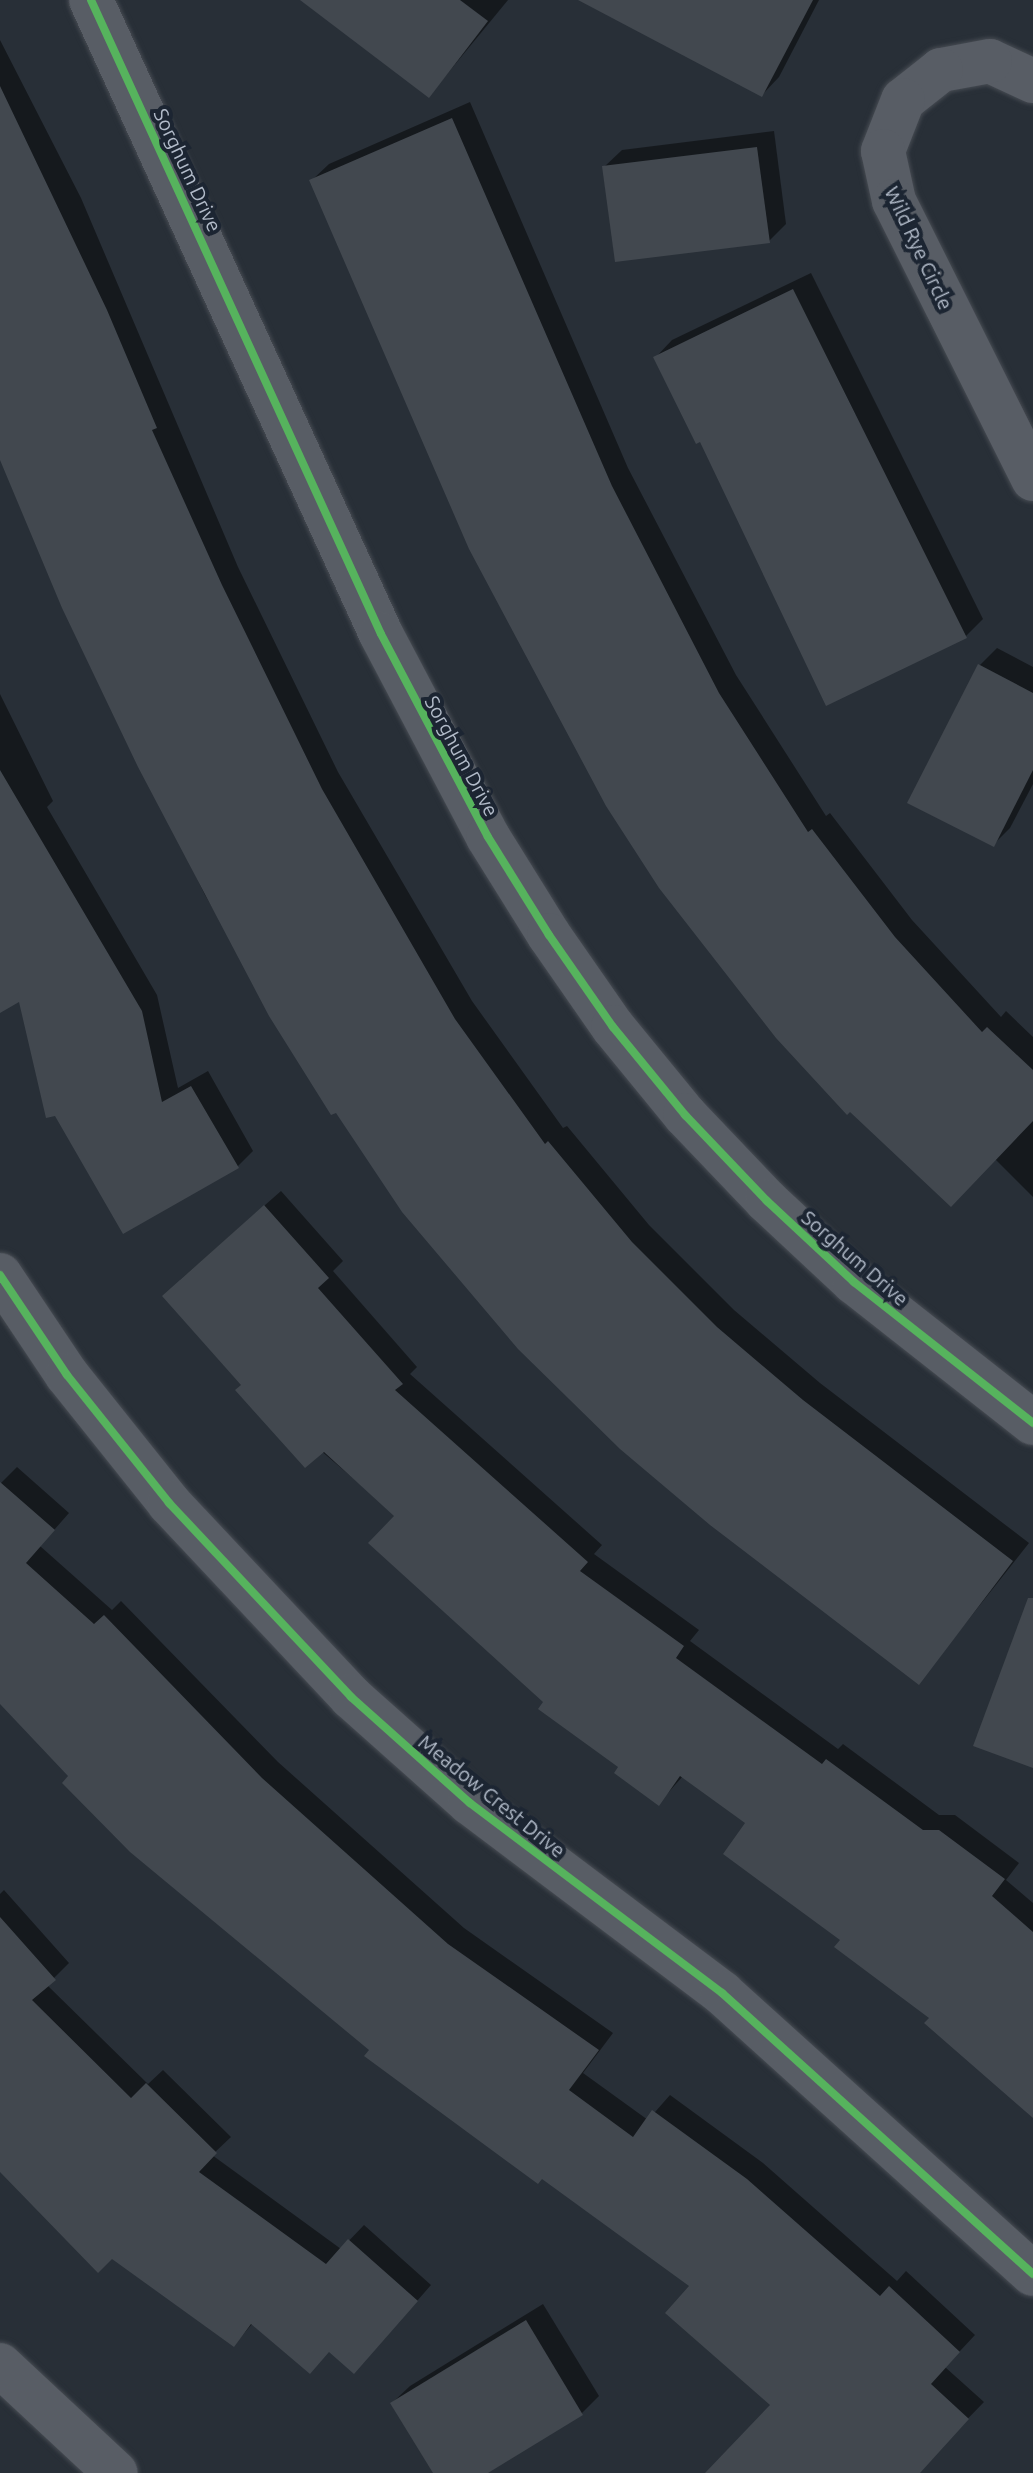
<!DOCTYPE html>
<html>
<head>
<meta charset="utf-8">
<style>
  body { margin:0 }
  #map { position:relative; width:1033px; height:2473px; overflow:hidden; background:#282f37; font-family:Ubuntu,sans-serif }
  div>[style] { position:absolute }
  .shadow>* { inset:0; background:#0007 }
  .building>* { inset:0; background:#42484f }
  .roads { filter:drop-shadow(0 0 2px #464b52) drop-shadow(0 0 2px #464b52) }
  .minor>* { height:44px; margin:-22px; padding:0 22px; transform-origin:22px; border-radius:22px; background:#585d65 }
  .cycleway>* { height:8px; margin:-4px; padding:0 4px; transform-origin:4px; border-radius:4px; background:#56b35d }
  span { translate:-50% -50%; white-space:nowrap; text-align:center; line-height:1.15; -webkit-text-stroke:8px #1c2532; paint-order:stroke }
  .street-label { font-size:20px; color:#b2bbc9 }
</style>
</head>
<body>
<div id="map">
  <div class="shadow">
    <div style="clip-path:polygon(309px 0,508px 0,429px 96px)"></div>
    <div style="clip-path:polygon(638px 0,819px 0,779px 77px,762px 95px)"></div>
    <div style="clip-path:polygon(0 40px,81px 198px,238px 567px,338px 772px,472px 1001px,563px 1128px,567px 1126px,649px 1225px,734px 1310px,820px 1383px,1029px 1543px,919px 1682px,336px 1110px,332px 1112px,205px 895px,64px 607px,0 458px)"></div>
    <div style="clip-path:polygon(470px 102px,628px 468px,736px 675px,826px 816px,830px 813px,912px 920px,1001px 1017px,1006px 1011px,1033px 1037px,1033px 1197px,995px 1159px,311px 181px,329px 164px)"></div>
    <div style="clip-path:polygon(774px 131px,786px 224px,769px 241px,604px 167px,622px 150px)"></div>
    <div style="clip-path:polygon(811px 273px,983px 619px,966px 636px,701px 440px,655px 358px,672px 340px)"></div>
    <div style="clip-path:polygon(997px 648px,1033px 667px,1033px 784px,1010px 828px,993px 845px,980px 665px)"></div>
    <div style="clip-path:polygon(0 694px,53px 801px,47px 807px,157px 995px,178px 1088px,208px 1071px,253px 1151px,237px 1167px,20px 999px,0 1011px)"></div>
    <div style="clip-path:polygon(281px 1191px,343px 1261px,333px 1271px,417px 1367px,410px 1374px,602px 1545px,594px 1554px,699px 1630px,690px 1641px,838px 1749px,843px 1744px,939px 1815px,955px 1815px,1019px 1863px,1006px 1880px,1033px 1903px,1033px 2037px,932px 2017px,843px 1939px,748px 1823px,683px 1776px,659px 1803px,546px 1701px,396px 1515px,243px 1384px,180px 1280px)"></div>
    <div style="clip-path:polygon(17px 1467px,69px 1513px,40px 1546px,112px 1610px,121px 1601px,278px 1762px,464px 1928px,613px 2033px,583px 2073px,648px 2120px,670px 2095px,763px 2163px,897px 2281px,906px 2271px,975px 2335px,945px 2367px,984px 2402px,915px 2473px,707px 2473px,773px 2405px,692px 2286px,371px 2050px,71px 1776px,0 1701px,0 1484px)"></div>
    <div style="clip-path:polygon(4px 1890px,69px 1963px,47px 1985px,148px 2084px,163px 2070px,231px 2137px,212px 2155px,341px 2249px,364px 2225px,431px 2285px,369px 2356px,330px 2350px,253px 2323px,234px 2345px,0 2170px,0 1894px)"></div>
    <div style="clip-path:polygon(543px 2304px,599px 2396px,582px 2413px,484px 2473px,435px 2473px,392px 2403px,410px 2386px)"></div>
  </div>
  <div class="building">
    <div style="clip-path:polygon(300px 0,460px 0,488px 21px,429px 98px)"></div>
    <div style="clip-path:polygon(578px 0,813px 0,762px 97px)"></div>
    <div style="clip-path:polygon(0 86px,107px 310px,157px 428px,152px 430px,222px 585px,322px 789px,455px 1019px,545px 1144px,548px 1141px,632px 1242px,717px 1327px,803px 1400px,1013px 1561px,919px 1685px,710px 1525px,620px 1449px,518px 1349px,402px 1212px,336px 1113px,331px 1115px,269px 1016px,138px 767px,62px 608px,0 460px)"></div>
    <div style="clip-path:polygon(452px 118px,612px 486px,719px 693px,808px 832px,812px 829px,895px 937px,982px 1032px,987px 1027px,1033px 1070px,1033px 1121px,951px 1207px,850px 1112px,847px 1115px,776px 1038px,659px 888px,606px 806px,469px 549px,309px 180px)"></div>
    <div style="clip-path:polygon(757px 147px,770px 243px,615px 262px,602px 166px)"></div>
    <div style="clip-path:polygon(793px 289px,967px 638px,826px 706px,700px 442px,696px 444px,653px 357px)"></div>
    <div style="clip-path:polygon(978px 664px,1033px 693px,1033px 770px,994px 847px,907px 803px)"></div>
    <div style="clip-path:polygon(0 770px,142px 1011px,162px 1102px,191px 1086px,239px 1168px,123px 1234px,55px 1116px,46px 1118px,19px 1002px,0 1013px)"></div>
    <div style="clip-path:polygon(264px 1205px,329px 1278px,318px 1288px,403px 1384px,395px 1390px,588px 1562px,580px 1571px,684px 1646px,676px 1658px,822px 1764px,826px 1759px,923px 1830px,939px 1830px,1005px 1879px,992px 1896px,1033px 1932px,1033px 2118px,924px 2023px,929px 2018px,834px 1947px,840px 1940px,723px 1854px,745px 1823px,680px 1776px,659px 1806px,614px 1773px,618px 1767px,538px 1709px,543px 1702px,368px 1543px,394px 1516px,324px 1452px,305px 1468px,235px 1390px,241px 1385px,162px 1296px)"></div>
    <div style="clip-path:polygon(0 1482px,55px 1530px,26px 1563px,94px 1624px,104px 1615px,262px 1778px,448px 1944px,599px 2050px,569px 2090px,633px 2137px,652px 2110px,747px 2179px,880px 2296px,889px 2286px,960px 2352px,931px 2384px,969px 2419px,920px 2473px,705px 2473px,770px 2405px,665px 2313px,689px 2286px,542px 2179px,538px 2184px,364px 2056px,369px 2050px,130px 1852px,62px 1783px,68px 1776px,0 1704px)"></div>
    <div style="clip-path:polygon(1028px 1598px,1033px 1598px,1033px 1768px,973px 1746px)"></div>
    <div style="clip-path:polygon(0 1917px,56px 1980px,32px 2000px,131px 2098px,146px 2083px,217px 2153px,199px 2172px,326px 2264px,348px 2239px,418px 2301px,354px 2374px,329px 2352px,310px 2374px,251px 2324px,234px 2347px,112px 2259px,98px 2273px,0 2172px)"></div>
    <div style="clip-path:polygon(526px 2320px,583px 2415px,488px 2473px,433px 2473px,390px 2403px)"></div>
  </div>
  <div class="roads">
    <div class="minor">
      <div style="left:91px;top:0;width:697px;rotate:65.42deg"></div>
      <div style="left:381px;top:634px;width:229px;rotate:62.2deg"></div>
      <div style="left:488px;top:837px;width:115px;rotate:58.1deg"></div>
      <div style="left:549px;top:935px;width:112px;rotate:55.2deg"></div>
      <div style="left:613px;top:1027px;width:114px;rotate:50.7deg"></div>
      <div style="left:685px;top:1115px;width:119px;rotate:46.4deg"></div>
      <div style="left:767px;top:1201px;width:119px;rotate:43deg"></div>
      <div style="left:854px;top:1282px;width:228px;rotate:38.2deg"></div>
      <div style="left:1033px;top:81px;width:47px;rotate:-155.1deg"></div>
      <div style="left:990px;top:61px;width:50px;rotate:169.6deg"></div>
      <div style="left:941px;top:70px;width:48px;rotate:141.7deg"></div>
      <div style="left:903px;top:100px;width:55px;rotate:111.4deg"></div>
      <div style="left:883px;top:151px;width:51px;rotate:77.6deg"></div>
      <div style="left:894px;top:201px;width:311px;rotate:63.4deg"></div>
      <div style="left:0;top:1275px;width:120px;rotate:56.2deg"></div>
      <div style="left:67px;top:1375px;width:164px;rotate:51.4deg"></div>
      <div style="left:169px;top:1503px;width:266px;rotate:46.8deg"></div>
      <div style="left:351px;top:1697px;width:159px;rotate:41.7deg"></div>
      <div style="left:470px;top:1803px;width:316px;rotate:37deg"></div>
      <div style="left:722px;top:1993px;width:419px;rotate:42.1deg"></div>
      <div style="left:0;top:2365px;width:158px;rotate:43deg"></div>
    </div>
  </div>
  <div class="cycleway">
    <div style="left:91px;top:0;width:697px;rotate:65.42deg"></div>
    <div style="left:381px;top:634px;width:229px;rotate:62.2deg"></div>
    <div style="left:488px;top:837px;width:115px;rotate:58.1deg"></div>
    <div style="left:549px;top:935px;width:112px;rotate:55.2deg"></div>
    <div style="left:613px;top:1027px;width:114px;rotate:50.7deg"></div>
    <div style="left:685px;top:1115px;width:119px;rotate:46.4deg"></div>
    <div style="left:767px;top:1201px;width:119px;rotate:43deg"></div>
    <div style="left:854px;top:1282px;width:228px;rotate:38.2deg"></div>
    <div style="left:0;top:1275px;width:120px;rotate:56.2deg"></div>
    <div style="left:67px;top:1375px;width:164px;rotate:51.4deg"></div>
    <div style="left:169px;top:1503px;width:266px;rotate:46.8deg"></div>
    <div style="left:351px;top:1697px;width:159px;rotate:41.7deg"></div>
    <div style="left:470px;top:1803px;width:316px;rotate:37deg"></div>
    <div style="left:722px;top:1993px;width:419px;rotate:42.1deg"></div>
  </div>
  <div class="street-label">
    <span style="left:188px;top:170px;rotate:65deg">Sorghum Drive</span>
    <span style="left:919px;top:248px;rotate:65deg">Wild Rye Circle</span>
    <span style="left:462px;top:756px;rotate:62deg">Sorghum Drive</span>
    <span style="left:855px;top:1258px;rotate:41deg">Sorghum Drive</span>
    <span style="left:492px;top:1796px;rotate:39deg">Meadow Crest Drive</span>
  </div>
</div>
</body>
</html>
